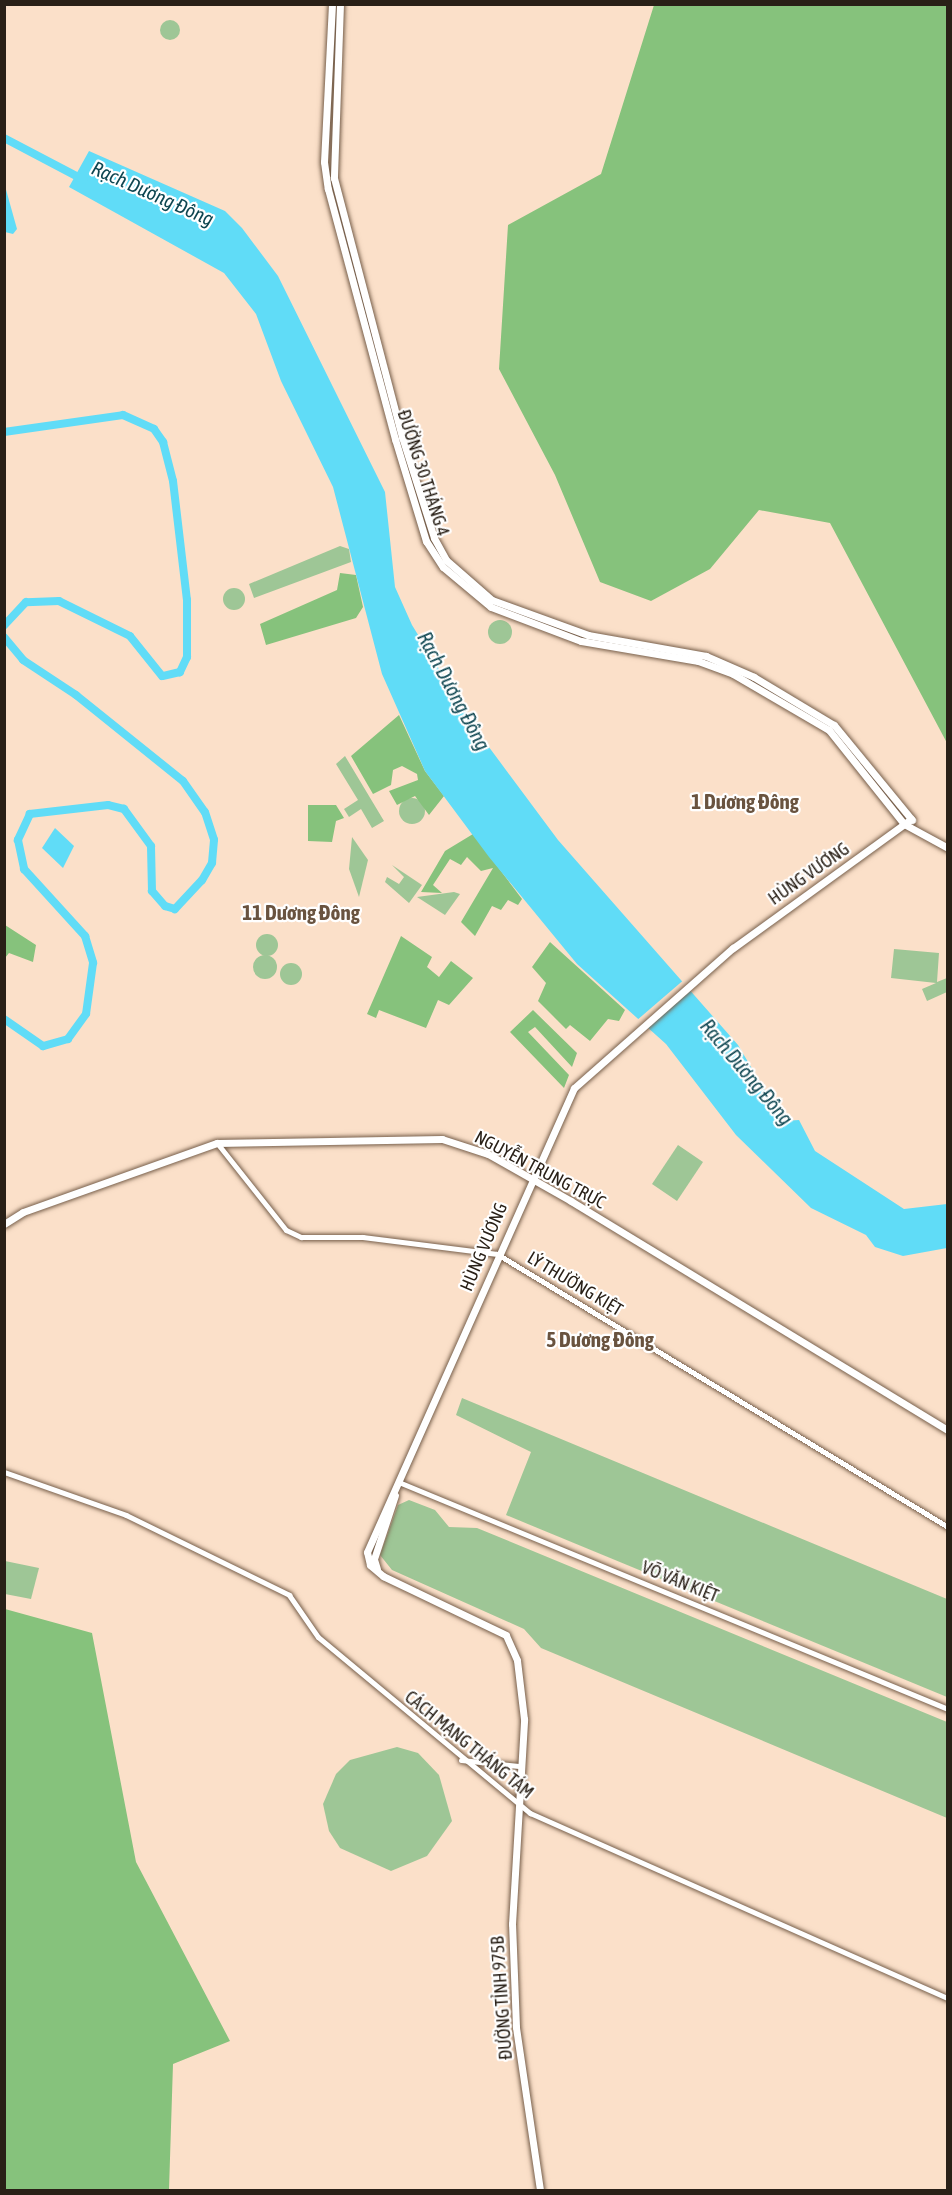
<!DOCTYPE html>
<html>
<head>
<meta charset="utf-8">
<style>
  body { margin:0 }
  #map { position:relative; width:952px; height:2195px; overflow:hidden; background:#fbe0c9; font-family:"Asap Condensed",sans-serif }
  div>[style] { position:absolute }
  .green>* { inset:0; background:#9ec696 }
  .round { border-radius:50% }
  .forest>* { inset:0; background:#86c27c }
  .water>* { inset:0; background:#60dcf7 }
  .pier>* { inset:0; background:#fbe0c9 }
  .river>* { height:8px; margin:-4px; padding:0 4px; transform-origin:4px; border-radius:4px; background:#60dcf7 }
  .roads { filter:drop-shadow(0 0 2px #775f4b) drop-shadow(0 0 2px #775f4b) }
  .minor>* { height:5px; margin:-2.5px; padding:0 2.5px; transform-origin:2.5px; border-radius:2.5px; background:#fff }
  .major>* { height:7px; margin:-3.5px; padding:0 3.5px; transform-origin:3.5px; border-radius:3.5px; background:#fff }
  span { translate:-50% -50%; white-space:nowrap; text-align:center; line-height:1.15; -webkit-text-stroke:4.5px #fff; paint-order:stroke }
  .street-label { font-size:18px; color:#292017 }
  .water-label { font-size:20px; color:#0e4651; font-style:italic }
  .quarter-label { font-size:21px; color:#69533f; font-weight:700 }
  .frame { position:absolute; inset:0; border:6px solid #292017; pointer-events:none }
</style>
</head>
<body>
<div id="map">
  <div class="green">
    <div class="round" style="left:160px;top:20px;width:20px;height:20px"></div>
    <div style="clip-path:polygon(340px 546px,349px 549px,351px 562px,254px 598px,249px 584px)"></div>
    <div class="round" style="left:223px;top:588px;width:22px;height:22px"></div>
    <div class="round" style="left:488px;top:620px;width:24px;height:24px"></div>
    <div style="clip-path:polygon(345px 756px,384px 821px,372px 828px,361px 809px,349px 817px,344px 809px,358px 800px,336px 764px)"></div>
    <div class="round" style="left:399px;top:798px;width:26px;height:26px"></div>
    <div style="clip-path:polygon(352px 837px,368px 860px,359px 897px,349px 869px)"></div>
    <div style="clip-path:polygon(392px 865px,422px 885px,409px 903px,385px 882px,387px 877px,399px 884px,404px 877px)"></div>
    <div style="clip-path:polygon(454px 892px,460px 894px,445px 915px,417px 897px)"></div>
    <div class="round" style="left:256px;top:934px;width:22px;height:22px"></div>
    <div style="clip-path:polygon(894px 949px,939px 953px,937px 982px,947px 978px,947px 992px,927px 1001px,922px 989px,936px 983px,891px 978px)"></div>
    <div class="round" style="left:253px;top:955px;width:24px;height:24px"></div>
    <div class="round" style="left:280px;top:963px;width:22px;height:22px"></div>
    <div style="clip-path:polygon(678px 1145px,703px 1162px,677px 1201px,652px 1184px)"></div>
    <div style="clip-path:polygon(462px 1398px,947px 1599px,947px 1697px,506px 1515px,531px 1452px,456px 1415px)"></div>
    <div style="clip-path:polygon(409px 1500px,435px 1510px,449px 1527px,477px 1528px,947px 1722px,947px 1818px,541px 1648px,524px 1629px,392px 1570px,380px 1555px,398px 1505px)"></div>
    <div style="clip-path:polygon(5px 1561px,39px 1568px,31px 1599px,5px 1594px)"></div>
    <div style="clip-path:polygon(397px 1747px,418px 1753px,439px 1775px,452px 1821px,427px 1856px,391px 1871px,340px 1848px,329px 1831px,323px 1804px,336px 1774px,350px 1760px)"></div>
  </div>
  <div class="forest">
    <div style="clip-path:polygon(654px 5px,947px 5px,947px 743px,830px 523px,759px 510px,710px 569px,651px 601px,600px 582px,555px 475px,499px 369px,508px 225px,601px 174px)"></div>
    <div style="clip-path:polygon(340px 573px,356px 575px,363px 607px,356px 618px,266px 645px,260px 624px,337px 590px)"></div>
    <div style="clip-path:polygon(399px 715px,425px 771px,444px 796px,429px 815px,415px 796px,397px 805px,389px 791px,418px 780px,417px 774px,402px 766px,393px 770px,391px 785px,373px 794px,351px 756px)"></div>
    <div style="clip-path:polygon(308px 805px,336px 805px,344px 818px,336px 821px,332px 842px,308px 841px)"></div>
    <div style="clip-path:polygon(473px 834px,522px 899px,518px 905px,508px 900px,501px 910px,492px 906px,475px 936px,461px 922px,493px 868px,481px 871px,467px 857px,461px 865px,450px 859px,433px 885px,442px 893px,421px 892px,445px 851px)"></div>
    <div style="clip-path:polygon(5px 925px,36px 945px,33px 962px,9px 953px,5px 958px)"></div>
    <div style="clip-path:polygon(401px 936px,432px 957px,427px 967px,439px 977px,451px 961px,473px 978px,449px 1005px,438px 1000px,426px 1028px,379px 1010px,376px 1018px,367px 1014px)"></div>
    <div style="clip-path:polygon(550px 942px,625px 1010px,619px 1021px,608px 1019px,590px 1041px,570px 1025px,566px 1029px,538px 1001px,546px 983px,532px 967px)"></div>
    <div style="clip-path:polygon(533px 1010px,577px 1053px,572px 1067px,535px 1027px,528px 1032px,569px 1075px,564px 1088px,510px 1032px)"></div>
    <div style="clip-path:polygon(5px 1609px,92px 1633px,136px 1862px,230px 2041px,173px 2064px,169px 2190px,5px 2190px)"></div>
  </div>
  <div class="water">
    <div style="clip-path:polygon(89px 151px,225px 211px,242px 228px,278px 276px,385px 492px,395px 587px,412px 625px,477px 731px,558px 840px,738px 1045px,783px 1121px,799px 1120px,815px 1151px,904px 1209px,947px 1204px,947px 1248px,903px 1256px,875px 1247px,866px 1235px,811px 1208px,736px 1135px,666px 1044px,577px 964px,489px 857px,425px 771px,406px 728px,382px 674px,333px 487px,281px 381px,256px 314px,224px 273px,69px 187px)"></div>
    <div style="clip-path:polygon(5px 186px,17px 229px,13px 234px,5px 232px)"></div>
    <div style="clip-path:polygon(55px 828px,74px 846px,63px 868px,42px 848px)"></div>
  </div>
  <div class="pier">
    <div style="clip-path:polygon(686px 978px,694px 988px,645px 1030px,636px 1021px)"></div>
  </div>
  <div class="river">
    <div style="left:4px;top:138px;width:90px;rotate:27.7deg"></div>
    <div style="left:4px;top:432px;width:120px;rotate:-8.1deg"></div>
    <div style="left:123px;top:415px;width:34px;rotate:24deg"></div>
    <div style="left:154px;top:429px;width:16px;rotate:55deg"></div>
    <div style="left:163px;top:442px;width:40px;rotate:75.6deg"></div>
    <div style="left:173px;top:481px;width:120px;rotate:83.3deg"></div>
    <div style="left:187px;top:600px;width:57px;rotate:90deg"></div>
    <div style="left:187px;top:657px;width:17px;rotate:115deg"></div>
    <div style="left:180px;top:672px;width:18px;rotate:167deg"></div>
    <div style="left:162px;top:676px;width:51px;rotate:-128.7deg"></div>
    <div style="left:130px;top:636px;width:79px;rotate:-153.8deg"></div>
    <div style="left:59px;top:601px;width:33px;rotate:178deg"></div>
    <div style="left:26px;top:602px;width:33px;rotate:133deg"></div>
    <div style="left:4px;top:637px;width:30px;rotate:50deg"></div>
    <div style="left:23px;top:660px;width:64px;rotate:33.4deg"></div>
    <div style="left:76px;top:695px;width:137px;rotate:38.8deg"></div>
    <div style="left:183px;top:781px;width:38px;rotate:55deg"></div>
    <div style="left:205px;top:812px;width:29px;rotate:72deg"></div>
    <div style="left:214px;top:840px;width:23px;rotate:95deg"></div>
    <div style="left:212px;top:863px;width:20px;rotate:120deg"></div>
    <div style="left:202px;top:880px;width:40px;rotate:133deg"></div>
    <div style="left:175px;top:909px;width:10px;rotate:-163deg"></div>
    <div style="left:165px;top:906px;width:20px;rotate:-131deg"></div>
    <div style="left:152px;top:891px;width:45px;rotate:-91.3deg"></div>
    <div style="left:151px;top:846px;width:46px;rotate:-126.1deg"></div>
    <div style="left:124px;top:809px;width:16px;rotate:-166deg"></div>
    <div style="left:108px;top:805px;width:79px;rotate:173.4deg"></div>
    <div style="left:30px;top:814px;width:29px;rotate:115deg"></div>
    <div style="left:18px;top:840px;width:30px;rotate:78deg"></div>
    <div style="left:24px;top:869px;width:91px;rotate:47.7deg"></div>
    <div style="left:85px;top:936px;width:28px;rotate:73deg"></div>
    <div style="left:93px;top:963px;width:51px;rotate:97.8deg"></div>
    <div style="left:86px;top:1014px;width:31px;rotate:126deg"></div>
    <div style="left:68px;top:1039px;width:26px;rotate:164deg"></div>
    <div style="left:43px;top:1046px;width:47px;rotate:-145.3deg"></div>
  </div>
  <div class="roads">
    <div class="minor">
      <div style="left:217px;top:1143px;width:111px;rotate:51.6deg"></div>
      <div style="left:286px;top:1230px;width:17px;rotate:25deg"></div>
      <div style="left:301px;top:1237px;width:62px"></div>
      <div style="left:363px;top:1237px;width:135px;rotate:7.2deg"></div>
      <div style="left:497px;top:1254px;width:527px;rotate:31.19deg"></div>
      <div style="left:4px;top:1472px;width:129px;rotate:19.4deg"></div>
      <div style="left:126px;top:1515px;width:182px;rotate:26.1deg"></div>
      <div style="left:289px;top:1595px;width:51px;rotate:55.4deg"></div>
      <div style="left:318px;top:1637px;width:276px;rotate:39.7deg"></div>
      <div style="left:530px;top:1813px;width:457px;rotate:23.9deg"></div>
      <div style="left:401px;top:1483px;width:592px;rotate:22.45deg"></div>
      <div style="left:461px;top:1760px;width:58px;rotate:5.9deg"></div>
    </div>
    <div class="major">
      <div style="left:332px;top:4px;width:158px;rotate:92.9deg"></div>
      <div style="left:324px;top:162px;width:27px;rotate:82deg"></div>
      <div style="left:328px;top:189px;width:259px;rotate:75deg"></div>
      <div style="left:395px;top:439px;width:107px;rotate:73.1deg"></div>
      <div style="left:426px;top:541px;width:31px;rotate:57deg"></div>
      <div style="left:443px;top:567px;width:62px;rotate:39.8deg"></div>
      <div style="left:491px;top:607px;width:96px;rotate:20.7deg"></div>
      <div style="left:581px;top:641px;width:119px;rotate:9.7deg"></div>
      <div style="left:698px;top:661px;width:37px;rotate:20deg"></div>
      <div style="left:733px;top:674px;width:111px;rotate:30.3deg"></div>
      <div style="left:829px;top:730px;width:120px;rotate:51.4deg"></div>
      <div style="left:904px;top:824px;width:50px;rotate:28.6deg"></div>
      <div style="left:340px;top:4px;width:174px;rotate:92deg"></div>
      <div style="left:334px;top:178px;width:268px;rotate:75.3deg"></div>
      <div style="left:402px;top:437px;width:106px;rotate:72.4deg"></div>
      <div style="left:434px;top:538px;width:25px;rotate:61deg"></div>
      <div style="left:446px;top:560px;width:61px;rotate:41deg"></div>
      <div style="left:492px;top:600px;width:102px;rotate:20deg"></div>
      <div style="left:588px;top:635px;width:120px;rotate:10.1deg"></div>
      <div style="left:706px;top:656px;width:52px;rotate:23.6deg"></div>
      <div style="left:754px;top:677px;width:93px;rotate:31deg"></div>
      <div style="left:834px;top:725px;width:123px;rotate:50.6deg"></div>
      <div style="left:4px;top:1224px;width:22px;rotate:-32deg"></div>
      <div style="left:23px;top:1212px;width:206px;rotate:-19.6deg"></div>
      <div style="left:217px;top:1143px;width:225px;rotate:-1deg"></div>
      <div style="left:442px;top:1139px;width:48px;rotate:18.1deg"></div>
      <div style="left:488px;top:1154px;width:95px;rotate:29.5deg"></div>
      <div style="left:571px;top:1201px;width:441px;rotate:31.3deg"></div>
      <div style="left:377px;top:1569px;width:10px;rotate:-107deg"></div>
      <div style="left:374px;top:1559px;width:67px;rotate:-71.8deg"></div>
      <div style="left:540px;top:2190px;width:165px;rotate:-98.4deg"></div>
      <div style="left:516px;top:2027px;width:103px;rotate:-92.2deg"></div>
      <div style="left:512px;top:1924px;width:205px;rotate:-86.6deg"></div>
      <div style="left:524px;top:1719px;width:59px;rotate:-96.8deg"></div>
      <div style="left:517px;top:1660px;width:27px;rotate:-114deg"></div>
      <div style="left:506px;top:1635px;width:136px;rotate:-154.4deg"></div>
      <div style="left:383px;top:1576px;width:17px;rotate:-140deg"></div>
      <div style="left:370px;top:1565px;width:13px;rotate:-103deg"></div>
      <div style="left:367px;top:1552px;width:508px;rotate:-65.96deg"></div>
      <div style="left:574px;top:1088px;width:212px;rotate:-41.4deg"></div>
      <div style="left:733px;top:948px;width:220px;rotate:-35.9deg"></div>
    </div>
  </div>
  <div class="street-label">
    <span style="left:423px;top:473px;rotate:72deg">ĐƯỜNG 30 THÁNG 4</span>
    <span style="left:809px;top:874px;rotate:-35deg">HÙNG VƯƠNG</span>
    <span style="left:540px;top:1170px;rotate:28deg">NGUYỄN TRUNG TRỰC</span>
    <span style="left:484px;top:1247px;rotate:-67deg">HÙNG VƯƠNG</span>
    <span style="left:575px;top:1284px;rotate:31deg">LÝ THƯỜNG KIỆT</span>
    <span style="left:680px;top:1582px;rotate:22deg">VÕ VĂN KIỆT</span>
    <span style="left:469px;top:1745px;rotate:39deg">CÁCH MẠNG THÁNG TÁM</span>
    <span style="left:502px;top:1998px;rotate:-94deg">ĐƯỜNG TỈNH 975B</span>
  </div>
  <div class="water-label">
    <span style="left:153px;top:193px;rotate:24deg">Rạch Dương Đông</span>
    <span style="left:454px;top:691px;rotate:62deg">Rạch Dương Đông</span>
    <span style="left:747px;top:1072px;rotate:50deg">Rạch Dương Đông</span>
  </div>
  <div class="quarter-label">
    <span style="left:745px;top:801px">1 Dương Đông</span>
    <span style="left:301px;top:912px">11 Dương Đông</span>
    <span style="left:600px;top:1339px">5 Dương Đông</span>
  </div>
  <div class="frame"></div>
</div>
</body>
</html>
